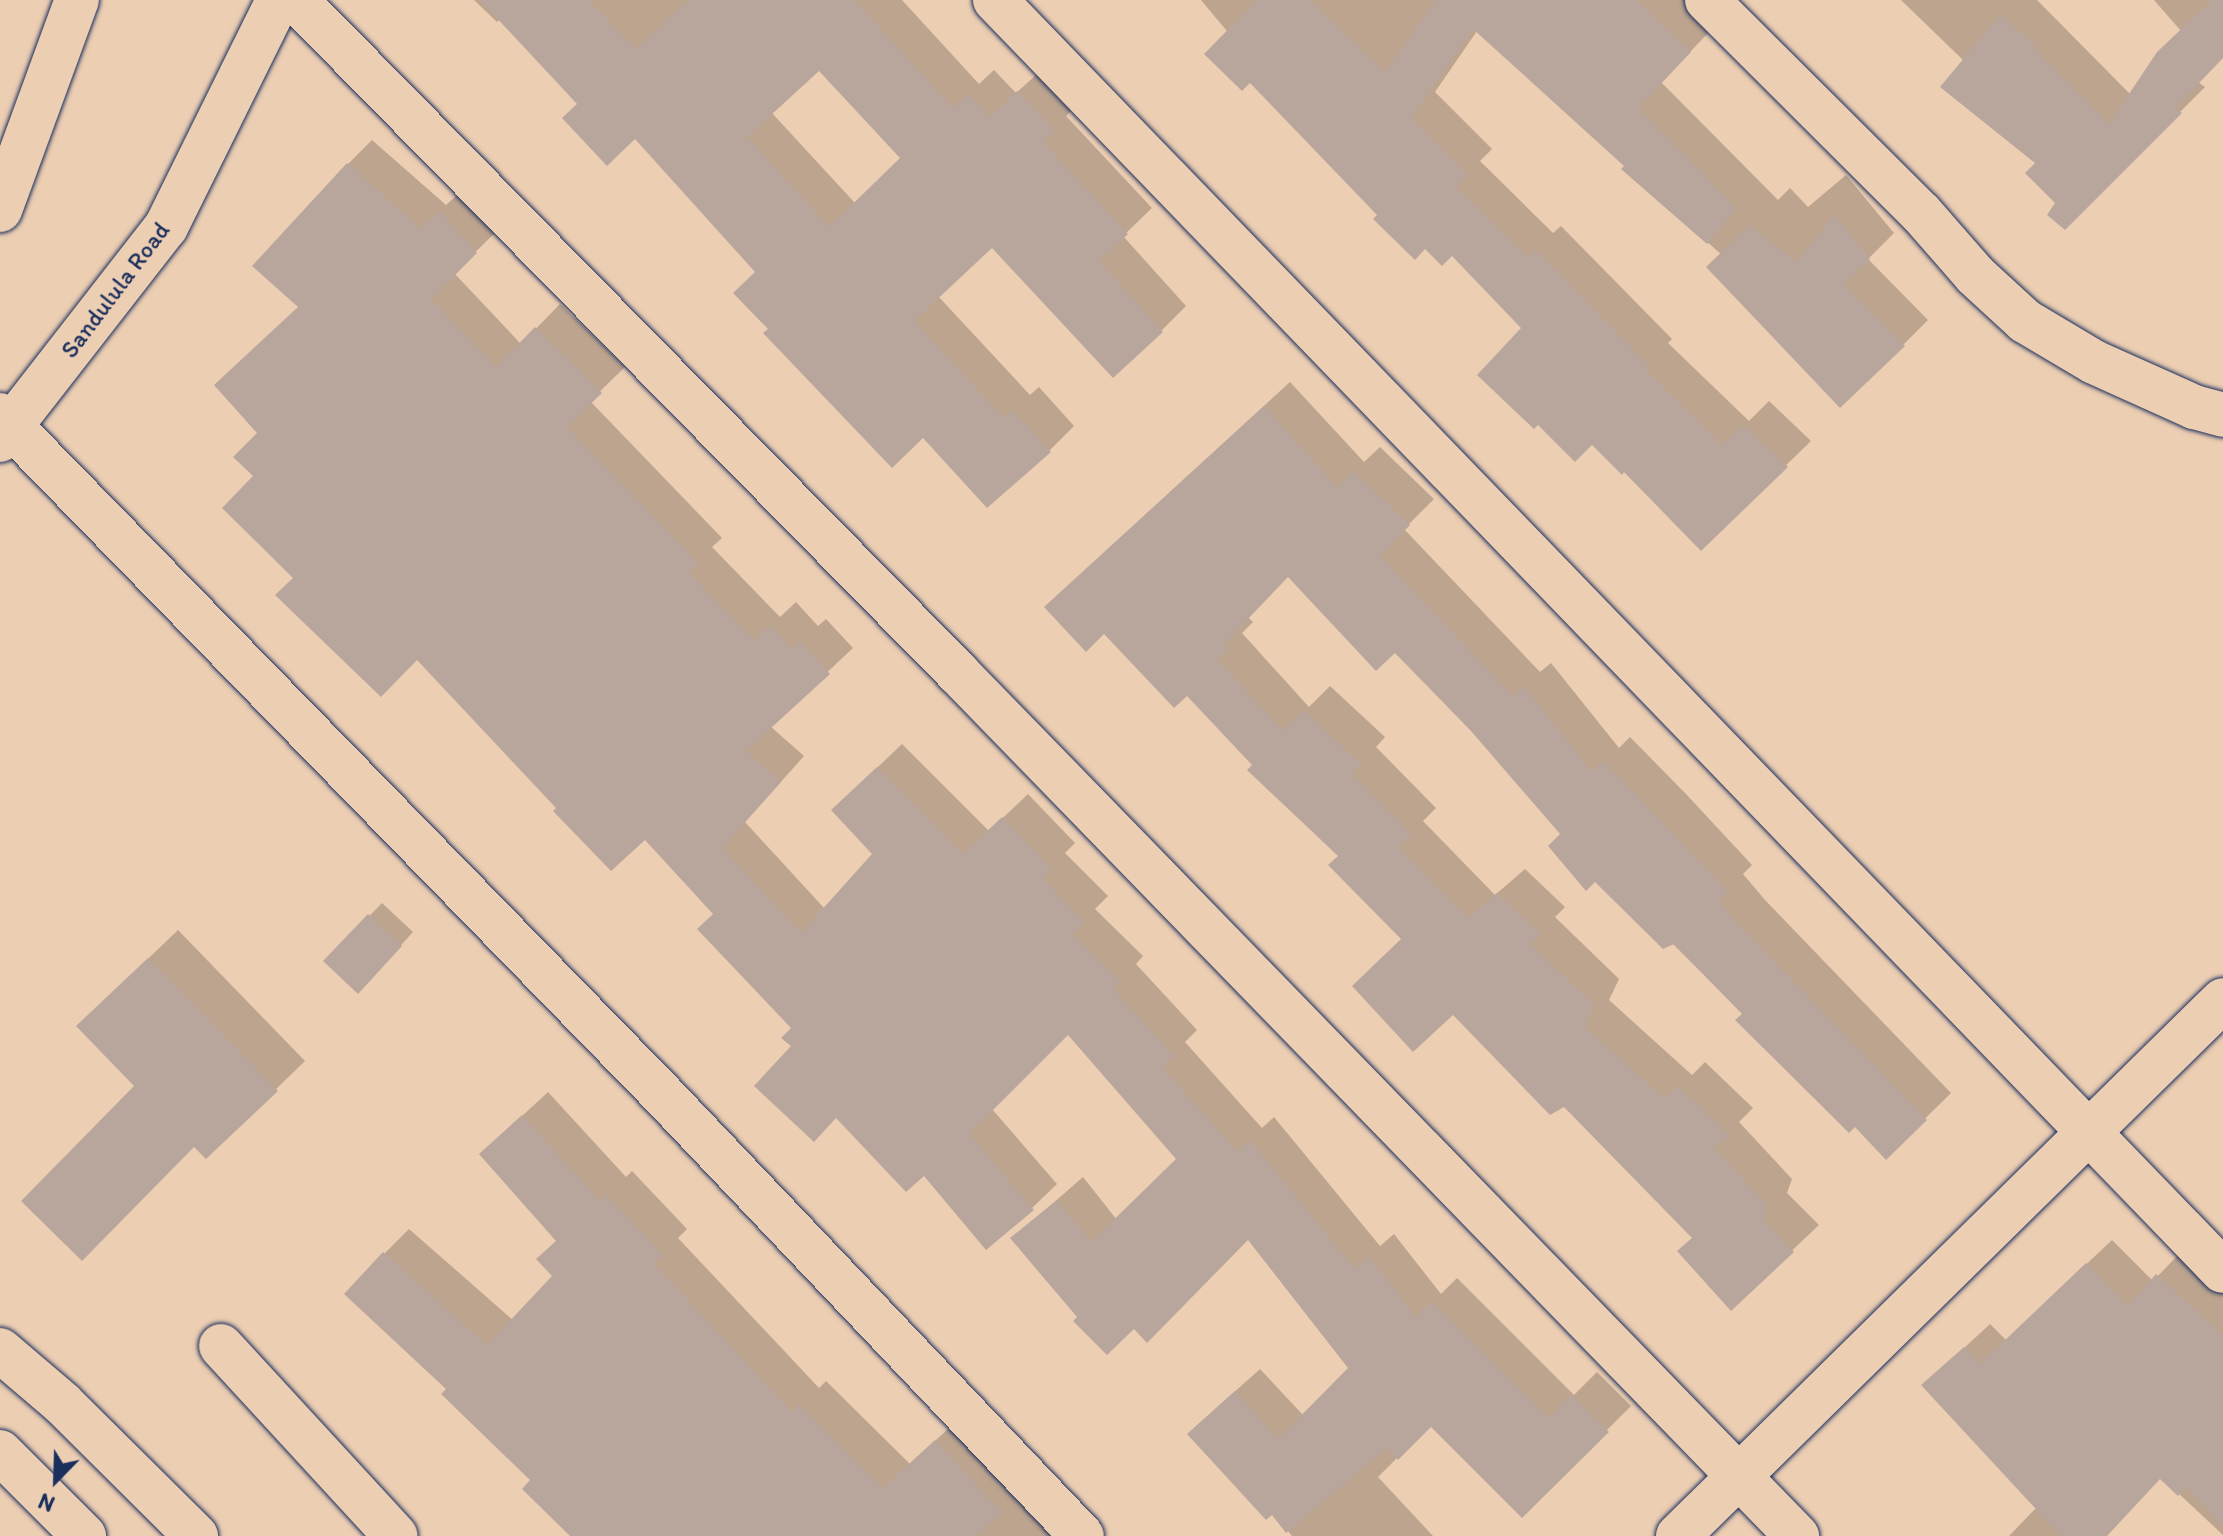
<!DOCTYPE html>
<html>
<head>
<meta charset="utf-8">
<style>
  body { margin:0 }
  #map { position:relative; width:2223px; height:1536px; overflow:hidden; background:#ecceb2; font-family:Itim,sans-serif }
  div>[style] { position:absolute }
  .shadow>* { inset:0; background:#0003 }
  .building>* { inset:0; background:#b8a69d }
  .roads { filter:drop-shadow(0 0 2px #1b2f5e) drop-shadow(0 0 2px #1b2f5e) }
  .street>* { height:44px; margin:-22px; padding:0 22px; transform-origin:22px; border-radius:22px; background:#ecceb2 }
  .secondary>* { height:44px; margin:-22px; padding:0 22px; transform-origin:22px; border-radius:22px; background:#ecceb2 }
  span { translate:-50% -50%; white-space:nowrap; text-align:center; line-height:1.15; -webkit-text-stroke:7px #ecceb2; paint-order:stroke }
  .street-label { font-size:24px; color:#1b2f5e }
  .north { position:absolute; left:16px; top:1440px; width:80px; height:80px; -webkit-text-stroke:6px #ecceb2; paint-order:stroke; rotate:203deg; font-size:22px; font-weight:700; line-height:32px; text-align:center; color:#1b2f5e }
  .north::after { content:''; display:block; margin:auto; width:28px; height:36px; background:#1b2f5e; clip-path:polygon(50% 0,100% 100%,50% 72%,0 100%) }
</style>
</head>
<body>
<div id="map">
  <div class="shadow">
    <div style="clip-path:polygon(evenodd,474px 0,902px 0,979px 84px,994px 70px,1016px 93px,1044px 68px,1078px 104px,1066px 116px,1152px 208px,1123px 236px,1186px 306px,1161px 331px,992px 246px,938px 296px,1030px 395px,1039px 387px,1074px 426px,1049px 451px,923px 435px,770px 329px,757px 272px,635px 136px,580px 103px,500px 19px,497px 22px,474px 0,819px 68px,902px 158px,855px 203px,771px 112px,819px 68px)"></div>
    <div style="clip-path:polygon(1201px 0,1687px 0,1715px 26px,1661px 82px,1778px 200px,1790px 188px,1808px 207px,1846px 175px,1894px 233px,1868px 259px,1928px 320px,1903px 345px,1722px 255px,1624px 169px,1627px 166px,1477px 31px,1435px 92px,1492px 149px,1480px 161px,1553px 233px,1561px 226px,1672px 339px,1668px 343px,1749px 421px,1769px 401px,1811px 441px,1701px 548px,1524px 328px,1452px 253px,1425px 247px,1380px 215px)"></div>
    <div style="clip-path:polygon(1901px 0,2037px 0,2131px 95px,2181px 31px,2154px 0,2223px 0,2223px 56px,2198px 82px,2205px 87px,2065px 227px,2058px 203px,2038px 163px,1964px 61px)"></div>
    <div style="clip-path:polygon(372px 140px,446px 205px,464px 189px,500px 228px,454px 273px,521px 344px,560px 304px,625px 367px,590px 401px,722px 538px,712px 547px,780px 617px,796px 602px,818px 626px,826px 619px,853px 648px,770px 726px,804px 756px,745px 822px,825px 909px,875px 854px,858px 786px,902px 744px,989px 831px,1028px 794px,1075px 843px,1065px 853px,1108px 896px,1095px 909px,1143px 956px,1136px 964px,1197px 1030px,1185px 1042px,1262px 1128px,1274px 1117px,1380px 1246px,1394px 1234px,1441px 1294px,1457px 1278px,1574px 1395px,1597px 1372px,1631px 1406px,1522px 1515px,1431px 1424px,1378px 1477px,1433px 1536px,1292px 1536px,1272px 1512px,1214px 1410px,1260px 1369px,1304px 1416px,1351px 1368px,1249px 1238px,1134px 1326px,1080px 1317px,1013px 1238px,1083px 1177px,1117px 1220px,1179px 1159px,1068px 1032px,992px 1109px,1057px 1184px,1032px 1208px,924px 1173px,794px 1046px,794px 1028px,716px 913px,645px 837px,559px 808px,417px 657px,295px 578px,256px 476px,260px 433px,348px 164px)"></div>
    <div style="clip-path:polygon(1290px 382px,1364px 462px,1380px 447px,1434px 499px,1404px 529px,1540px 672px,1551px 663px,1619px 748px,1630px 737px,1686px 794px,1752px 865px,1743px 874px,1765px 900px,1951px 1093px,1886px 1157px,1563px 834px,1472px 730px,1395px 650px,1289px 575px,1248px 617px,1253px 622px,1242px 633px,1309px 707px,1330px 686px,1385px 737px,1376px 747px,1436px 808px,1423px 821px,1495px 895px,1525px 869px,1565px 907px,1555px 917px,1619px 979px,1609px 1000px,1692px 1075px,1705px 1062px,1753px 1108px,1739px 1122px,1792px 1179px,1787px 1193px,1819px 1225px,1731px 1308px,1694px 1237px,1403px 939px,1341px 856px,1187px 693px,1072px 582px)"></div>
    <div style="clip-path:polygon(382px 903px,413px 932px,371px 978px,326px 961px)"></div>
    <div style="clip-path:polygon(178px 930px,305px 1061px,206px 1157px,137px 1086px,107px 998px)"></div>
    <div style="clip-path:polygon(548px 1092px,626px 1177px,632px 1171px,687px 1229px,678px 1238px,819px 1388px,826px 1381px,910px 1464px,962px 1416px,1070px 1536px,573px 1536px,533px 1480px,448px 1388px,384px 1254px,409px 1229px,513px 1320px,555px 1276px,558px 1240px,481px 1154px)"></div>
    <div style="clip-path:polygon(2112px 1240px,2153px 1281px,2182px 1251px,2223px 1288px,2223px 1535px,2161px 1477px,2106px 1536px,2009px 1536px,2037px 1507px,1924px 1385px,1990px 1324px,2006px 1340px)"></div>
  </div>
  <div class="building">
    <div style="clip-path:polygon(evenodd,480px 0,588px 0,636px 49px,688px 0,854px 0,953px 108px,968px 94px,990px 117px,1017px 91px,1055px 130px,1043px 142px,1128px 234px,1099px 261px,1163px 332px,1113px 378px,992px 248px,914px 321px,1004px 418px,1012px 410px,1051px 452px,987px 508px,923px 438px,892px 468px,763px 333px,768px 329px,733px 293px,755px 272px,635px 139px,607px 166px,562px 118px,577px 104px,480px 0,819px 71px,900px 158px,829px 227px,747px 137px,819px 71px)"></div>
    <div style="clip-path:polygon(1257px 0,1310px 0,1385px 72px,1436px 0,1636px 0,1691px 52px,1638px 108px,1736px 208px,1707px 244px,1621px 169px,1624px 166px,1473px 29px,1411px 118px,1468px 175px,1456px 187px,1527px 256px,1535px 249px,1648px 365px,1645px 369px,1722px 445px,1743px 425px,1788px 467px,1701px 551px,1624px 472px,1622px 475px,1592px 445px,1575px 462px,1538px 425px,1534px 429px,1477px 375px,1521px 328px,1452px 256px,1442px 266px,1425px 249px,1415px 260px,1373px 219px,1377px 215px,1250px 83px,1242px 91px,1204px 54px)"></div>
    <div style="clip-path:polygon(2212px 0,2223px 0,2223px 58px,2175px 108px,2182px 113px,2065px 230px,2047px 215px,2055px 203px,2025px 173px,2035px 163px,1940px 87px,2000px 15px,2036px 45px,2033px 48px,2109px 124px,2157px 52px)"></div>
    <div style="clip-path:polygon(347px 163px,420px 228px,439px 211px,477px 253px,431px 299px,496px 367px,535px 327px,602px 393px,567px 427px,699px 564px,689px 573px,754px 640px,770px 625px,792px 649px,800px 641px,830px 674px,746px 751px,781px 782px,722px 848px,801px 933px,872px 854px,831px 810px,877px 767px,963px 854px,1002px 817px,1052px 869px,1042px 878px,1085px 922px,1072px 934px,1121px 982px,1113px 989px,1174px 1056px,1162px 1067px,1237px 1151px,1249px 1140px,1355px 1268px,1369px 1257px,1416px 1317px,1431px 1301px,1549px 1418px,1571px 1395px,1609px 1432px,1522px 1518px,1431px 1427px,1398px 1460px,1387px 1448px,1286px 1533px,1272px 1515px,1266px 1520px,1187px 1434px,1235px 1391px,1278px 1439px,1348px 1368px,1248px 1240px,1147px 1343px,1134px 1329px,1107px 1355px,1073px 1321px,1077px 1317px,1010px 1238px,1057px 1200px,1091px 1242px,1176px 1159px,1068px 1035px,969px 1134px,1034px 1210px,986px 1250px,924px 1176px,906px 1192px,836px 1118px,814px 1142px,754px 1086px,791px 1046px,781px 1038px,791px 1028px,697px 929px,713px 914px,645px 840px,611px 871px,553px 811px,556px 808px,417px 660px,381px 697px,275px 595px,293px 578px,222px 508px,253px 476px,233px 457px,257px 433px,214px 385px,298px 307px,252px 266px)"></div>
    <div style="clip-path:polygon(1834px 215px,1870px 259px,1843px 284px,1905px 346px,1840px 408px,1706px 267px,1750px 225px,1796px 262px)"></div>
    <div style="clip-path:polygon(1264px 406px,1337px 487px,1353px 471px,1410px 525px,1380px 556px,1513px 696px,1524px 687px,1592px 772px,1603px 761px,1660px 820px,1728px 892px,1718px 901px,1740px 926px,1927px 1120px,1886px 1160px,1855px 1127px,1849px 1133px,1735px 1020px,1742px 1014px,1674px 944px,1663px 949px,1595px 882px,1586px 891px,1548px 846px,1560px 834px,1471px 731px,1395px 653px,1376px 671px,1288px 577px,1224px 644px,1229px 649px,1217px 659px,1283px 731px,1303px 710px,1361px 764px,1352px 774px,1412px 835px,1398px 847px,1468px 918px,1497px 893px,1541px 934px,1530px 944px,1594px 1005px,1585px 1027px,1665px 1099px,1678px 1086px,1729px 1135px,1714px 1148px,1767px 1205px,1763px 1220px,1794px 1252px,1731px 1311px,1677px 1251px,1692px 1238px,1564px 1107px,1550px 1115px,1453px 1015px,1413px 1052px,1352px 986px,1401px 939px,1328px 865px,1338px 856px,1247px 770px,1252px 765px,1187px 696px,1174px 708px,1104px 634px,1086px 652px,1044px 607px)"></div>
    <div style="clip-path:polygon(368px 914px,402px 946px,358px 994px,323px 961px)"></div>
    <div style="clip-path:polygon(148px 958px,278px 1091px,206px 1159px,194px 1147px,82px 1261px,21px 1201px,134px 1086px,76px 1026px)"></div>
    <div style="clip-path:polygon(522px 1115px,600px 1201px,606px 1195px,663px 1255px,654px 1264px,792px 1412px,799px 1405px,883px 1488px,935px 1440px,1002px 1513px,976px 1536px,570px 1536px,522px 1489px,530px 1480px,441px 1394px,446px 1389px,344px 1294px,383px 1252px,487px 1345px,552px 1276px,536px 1259px,556px 1241px,479px 1154px)"></div>
    <div style="clip-path:polygon(2086px 1263px,2128px 1306px,2156px 1274px,2223px 1335px,2223px 1528px,2187px 1487px,2178px 1496px,2160px 1479px,2107px 1536px,2061px 1536px,1921px 1385px,1964px 1347px,1980px 1364px)"></div>
  </div>
  <div class="roads">
    <div class="street">
      <div style="left:296px;top:0;width:944px;rotate:45.47deg"></div>
      <div style="left:958px;top:673px;width:1204px;rotate:45.81deg"></div>
      <div style="left:995px;top:0;width:1767px;rotate:45.99deg"></div>
      <div style="left:1707px;top:0;width:302px;rotate:44.9deg"></div>
      <div style="left:1921px;top:213px;width:82px;rotate:48.9deg"></div>
      <div style="left:1975px;top:275px;width:68px;rotate:42.6deg"></div>
      <div style="left:2025px;top:321px;width:80px;rotate:30.7deg"></div>
      <div style="left:2094px;top:362px;width:110px;rotate:24.2deg"></div>
      <div style="left:2194px;top:407px;width:30px;rotate:15deg"></div>
      <div style="left:0;top:415px;width:947px;rotate:45.73deg"></div>
      <div style="left:661px;top:1093px;width:611px;rotate:46.46deg"></div>
      <div style="left:221px;top:1346px;width:258px;rotate:47.4deg"></div>
      <div style="left:1678px;top:1536px;width:764px;rotate:-44.52deg"></div>
    </div>
    <div class="secondary">
      <div style="left:0;top:210px;width:224px;rotate:-69.9deg"></div>
      <div style="left:0;top:440px;width:270px;rotate:-52.1deg"></div>
      <div style="left:166px;top:227px;width:253px;rotate:-63.7deg"></div>
      <div style="left:0;top:1350px;width:82px;rotate:40.5deg"></div>
      <div style="left:62px;top:1403px;width:189px;rotate:44.8deg"></div>
      <div style="left:0;top:1452px;width:119px;rotate:45deg"></div>
    </div>
  </div>
  <div class="street-label">
    <span style="left:115px;top:290px;rotate:-53deg">Sandulula Road</span>
  </div>
  <div class="north">N</div>
</div>
</body>
</html>
